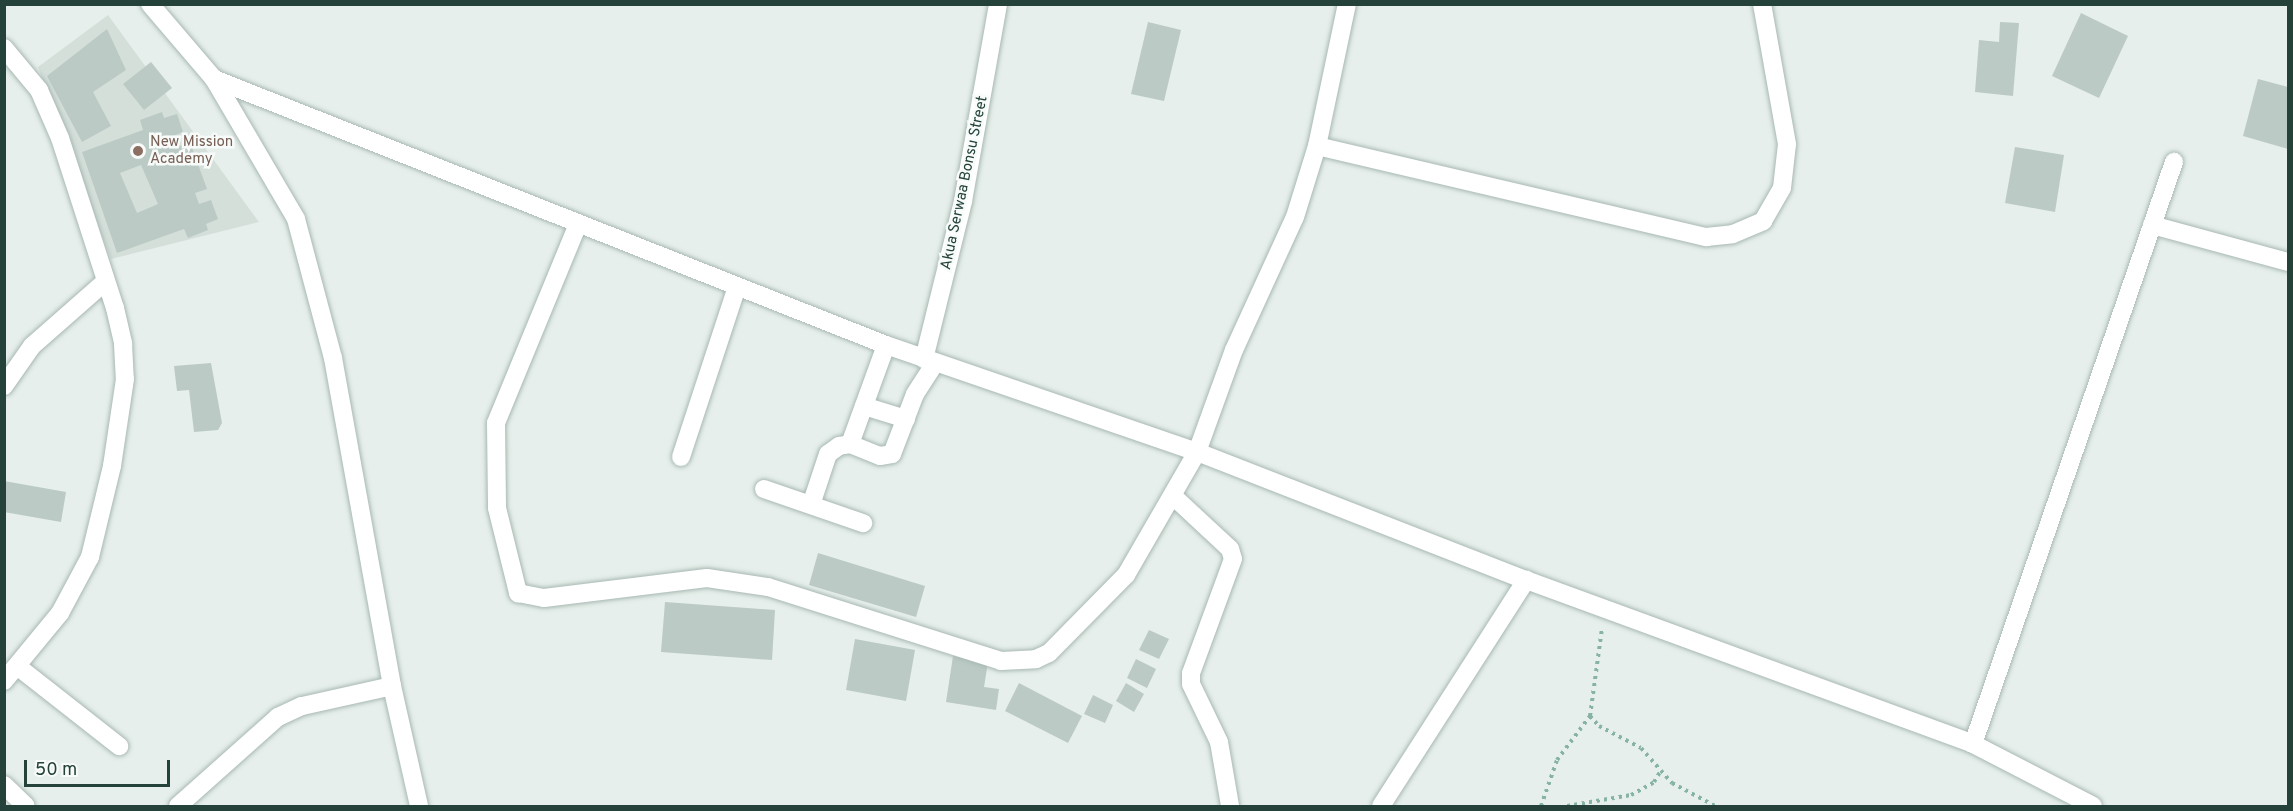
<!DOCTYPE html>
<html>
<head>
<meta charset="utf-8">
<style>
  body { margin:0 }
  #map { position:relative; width:2293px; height:811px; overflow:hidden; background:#e6efeb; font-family:Overpass,sans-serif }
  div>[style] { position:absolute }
  .built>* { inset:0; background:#d4dfda }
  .building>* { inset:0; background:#bbcac4 }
  .path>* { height:4px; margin-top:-2px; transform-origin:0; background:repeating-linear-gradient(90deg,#86b3a5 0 3px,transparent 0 7.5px) }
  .roads { filter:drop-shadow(0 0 2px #a8b8b2) drop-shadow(0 0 2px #a8b8b2) }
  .minor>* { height:18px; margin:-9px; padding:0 9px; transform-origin:9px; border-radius:9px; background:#fff }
  .dots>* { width:16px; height:16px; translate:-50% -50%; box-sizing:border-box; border:3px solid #f7fbf9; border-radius:50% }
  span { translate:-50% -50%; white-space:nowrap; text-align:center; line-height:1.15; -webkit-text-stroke:5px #f7fbf9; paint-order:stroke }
  .education-label { font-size:15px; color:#785e54 }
  .left { translate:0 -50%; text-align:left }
  .street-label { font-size:15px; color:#24423a }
  .frame { position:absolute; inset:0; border:6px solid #24423a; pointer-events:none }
  .scale { position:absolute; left:24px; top:760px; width:146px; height:27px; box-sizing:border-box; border:3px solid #24423a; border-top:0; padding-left:8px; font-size:18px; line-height:21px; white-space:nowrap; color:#24423a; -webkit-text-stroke:4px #f7fbf9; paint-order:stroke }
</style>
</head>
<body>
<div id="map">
  <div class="built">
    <div style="clip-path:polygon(108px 15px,259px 222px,111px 259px,38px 67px)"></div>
  </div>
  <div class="building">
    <div style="clip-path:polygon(2081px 13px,2128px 36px,2099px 98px,2052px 76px)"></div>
    <div style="clip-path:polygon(1148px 22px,1181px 30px,1164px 101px,1131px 94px)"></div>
    <div style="clip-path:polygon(2000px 22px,2019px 23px,2013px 96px,1975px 92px,1979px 40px,1999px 42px)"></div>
    <div style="clip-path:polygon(107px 29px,126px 70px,93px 92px,111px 126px,82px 142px,47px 76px)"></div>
    <div style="clip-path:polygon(151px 62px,172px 88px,144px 110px,123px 84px)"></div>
    <div style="clip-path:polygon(2258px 79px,2288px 87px,2288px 149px,2243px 136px)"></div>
    <div style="clip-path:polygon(evenodd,162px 112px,164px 118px,177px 114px,183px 132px,173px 136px,177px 147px,190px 142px,207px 189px,195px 193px,199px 204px,211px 200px,218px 219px,206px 224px,208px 230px,188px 238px,184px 229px,117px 253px,82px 152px,143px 130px,140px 120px,162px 112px,141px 165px,158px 204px,137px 213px,120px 173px,141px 165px)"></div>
    <div style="clip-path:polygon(2015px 147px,2064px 155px,2055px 212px,2005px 203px)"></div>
    <div style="clip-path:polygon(211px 363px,222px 423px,218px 430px,194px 432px,189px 390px,177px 391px,174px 366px)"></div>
    <div style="clip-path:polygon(4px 481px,66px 492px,61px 522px,4px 512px)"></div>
    <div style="clip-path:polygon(818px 553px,925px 586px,916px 617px,809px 585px)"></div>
    <div style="clip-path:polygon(665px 602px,775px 610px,772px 660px,661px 652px)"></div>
    <div style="clip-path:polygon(1149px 630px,1169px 639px,1159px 659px,1139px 650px)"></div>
    <div style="clip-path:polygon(855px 639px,915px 650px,906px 701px,846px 690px)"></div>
    <div style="clip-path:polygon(953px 656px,988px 662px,984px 687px,999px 689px,996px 710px,946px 702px)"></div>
    <div style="clip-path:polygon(1136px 659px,1156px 669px,1147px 688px,1127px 678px)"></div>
    <div style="clip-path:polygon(1019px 683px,1082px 716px,1068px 743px,1005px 711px)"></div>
    <div style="clip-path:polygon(1126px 683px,1144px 694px,1134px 712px,1116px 701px)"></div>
    <div style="clip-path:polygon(1093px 695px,1113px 705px,1105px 723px,1084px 714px)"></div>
  </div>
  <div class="path">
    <div style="left:1590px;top:716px;width:13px;rotate:48deg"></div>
    <div style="left:1599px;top:726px;width:47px;rotate:27.6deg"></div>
    <div style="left:1641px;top:748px;width:47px;rotate:48.5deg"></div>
    <div style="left:1672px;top:783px;width:49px;rotate:28.1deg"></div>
    <div style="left:1541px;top:806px;width:49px;rotate:-70.8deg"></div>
    <div style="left:1557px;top:760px;width:55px;rotate:-53.1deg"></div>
    <div style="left:1590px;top:716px;width:89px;rotate:-82.2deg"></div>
    <div style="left:1567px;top:806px;width:65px;rotate:-9.8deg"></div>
    <div style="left:1631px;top:795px;width:26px;rotate:-29deg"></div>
    <div style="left:1654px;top:782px;width:12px;rotate:-59deg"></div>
  </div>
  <div class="roads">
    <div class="minor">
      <div style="left:150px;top:4px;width:99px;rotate:49.5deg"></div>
      <div style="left:214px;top:79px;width:162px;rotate:59.6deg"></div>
      <div style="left:296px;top:219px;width:144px;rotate:75.1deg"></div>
      <div style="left:333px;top:358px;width:333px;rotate:79.8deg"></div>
      <div style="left:392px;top:686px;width:123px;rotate:77.3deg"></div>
      <div style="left:4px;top:48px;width:55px;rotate:50.2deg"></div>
      <div style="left:39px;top:90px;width:52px;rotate:66.4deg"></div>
      <div style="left:60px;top:138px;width:179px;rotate:72.1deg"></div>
      <div style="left:115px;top:308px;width:37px;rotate:77deg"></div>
      <div style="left:123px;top:344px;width:35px;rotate:87deg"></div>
      <div style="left:125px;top:379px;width:88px;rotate:98.5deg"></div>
      <div style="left:112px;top:466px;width:94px;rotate:103.6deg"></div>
      <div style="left:90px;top:557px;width:64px;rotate:118.2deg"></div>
      <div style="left:60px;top:613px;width:88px;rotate:129.5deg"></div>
      <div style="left:214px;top:79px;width:723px;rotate:21.6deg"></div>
      <div style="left:886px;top:345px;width:329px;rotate:19deg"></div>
      <div style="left:1197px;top:452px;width:353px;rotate:21.3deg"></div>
      <div style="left:1526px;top:580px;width:476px;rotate:20.1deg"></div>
      <div style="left:1973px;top:744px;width:135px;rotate:27.3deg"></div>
      <div style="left:1317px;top:146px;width:400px;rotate:13.2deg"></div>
      <div style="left:1706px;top:237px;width:27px;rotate:-6deg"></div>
      <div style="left:1733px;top:234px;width:33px;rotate:-23deg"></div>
      <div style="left:1763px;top:221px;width:38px;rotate:-60deg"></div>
      <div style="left:1782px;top:188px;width:44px;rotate:-83.5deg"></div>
      <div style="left:1787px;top:144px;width:142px;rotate:-100.1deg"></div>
      <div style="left:578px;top:224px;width:215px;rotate:112.4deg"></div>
      <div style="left:496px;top:423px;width:85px;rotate:89.3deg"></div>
      <div style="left:497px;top:508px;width:88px;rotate:76.1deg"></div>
      <div style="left:518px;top:593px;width:26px;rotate:11deg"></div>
      <div style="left:544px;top:598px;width:164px;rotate:-7deg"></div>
      <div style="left:707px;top:578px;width:62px;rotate:8.4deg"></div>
      <div style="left:768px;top:587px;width:244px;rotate:17.6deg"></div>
      <div style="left:1001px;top:661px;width:35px;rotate:-3deg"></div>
      <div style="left:1036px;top:659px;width:14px;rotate:-25deg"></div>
      <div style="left:1049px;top:653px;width:110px;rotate:-45.4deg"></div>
      <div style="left:1126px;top:575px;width:142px;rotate:-60deg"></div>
      <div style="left:1197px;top:452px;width:109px;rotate:-70.1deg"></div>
      <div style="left:1234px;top:350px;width:146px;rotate:-65.4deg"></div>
      <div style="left:1295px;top:217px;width:74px;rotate:-72.8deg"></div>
      <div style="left:1317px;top:146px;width:145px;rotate:-78.1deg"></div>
      <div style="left:2152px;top:225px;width:141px;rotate:15.2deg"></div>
      <div style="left:924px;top:359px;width:163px;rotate:-76.1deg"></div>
      <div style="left:963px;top:201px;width:200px;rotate:-79.9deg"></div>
      <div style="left:4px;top:386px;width:49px;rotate:-55deg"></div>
      <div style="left:32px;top:346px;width:98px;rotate:-41.3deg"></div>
      <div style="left:864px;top:406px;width:44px;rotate:17.2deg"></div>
      <div style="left:850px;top:444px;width:105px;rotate:-70deg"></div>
      <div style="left:681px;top:457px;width:179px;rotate:-71.8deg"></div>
      <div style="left:764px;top:489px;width:105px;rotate:19deg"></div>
      <div style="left:1173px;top:496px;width:78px;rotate:42.9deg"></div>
      <div style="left:1230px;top:549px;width:10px;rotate:73deg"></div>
      <div style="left:1233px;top:559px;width:121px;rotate:110.2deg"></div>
      <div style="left:1191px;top:673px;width:11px;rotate:90deg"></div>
      <div style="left:1191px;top:684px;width:64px;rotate:64.2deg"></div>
      <div style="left:1219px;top:742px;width:65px;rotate:80.2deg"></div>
      <div style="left:811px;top:505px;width:54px;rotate:-71.6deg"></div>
      <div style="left:828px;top:454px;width:14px;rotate:-36deg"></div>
      <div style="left:839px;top:446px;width:11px;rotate:-10deg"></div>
      <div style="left:850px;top:444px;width:32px;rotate:22deg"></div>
      <div style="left:880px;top:456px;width:12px;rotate:-9deg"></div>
      <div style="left:892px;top:454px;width:64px;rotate:-69deg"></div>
      <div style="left:915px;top:394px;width:37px;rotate:-57deg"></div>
      <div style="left:17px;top:666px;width:130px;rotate:38.1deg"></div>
      <div style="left:1973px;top:744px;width:616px;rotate:-70.95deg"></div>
      <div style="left:4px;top:785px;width:30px;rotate:44deg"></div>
      <div style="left:178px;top:806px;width:134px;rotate:-41.7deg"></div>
      <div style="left:278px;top:717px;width:26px;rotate:-25deg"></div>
      <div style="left:302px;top:706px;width:92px;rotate:-12.5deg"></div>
      <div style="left:1381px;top:806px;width:269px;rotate:-57.3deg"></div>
    </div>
  </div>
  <div class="dots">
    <div style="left:138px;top:151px;background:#8d6e63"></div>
  </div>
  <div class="education-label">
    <span class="left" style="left:150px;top:151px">New Mission<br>Academy</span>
  </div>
  <div class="street-label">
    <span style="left:965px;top:183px;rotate:-78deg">Akua Serwaa Bonsu Street</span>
  </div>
  <div class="frame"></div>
  <div class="scale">50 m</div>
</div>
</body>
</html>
